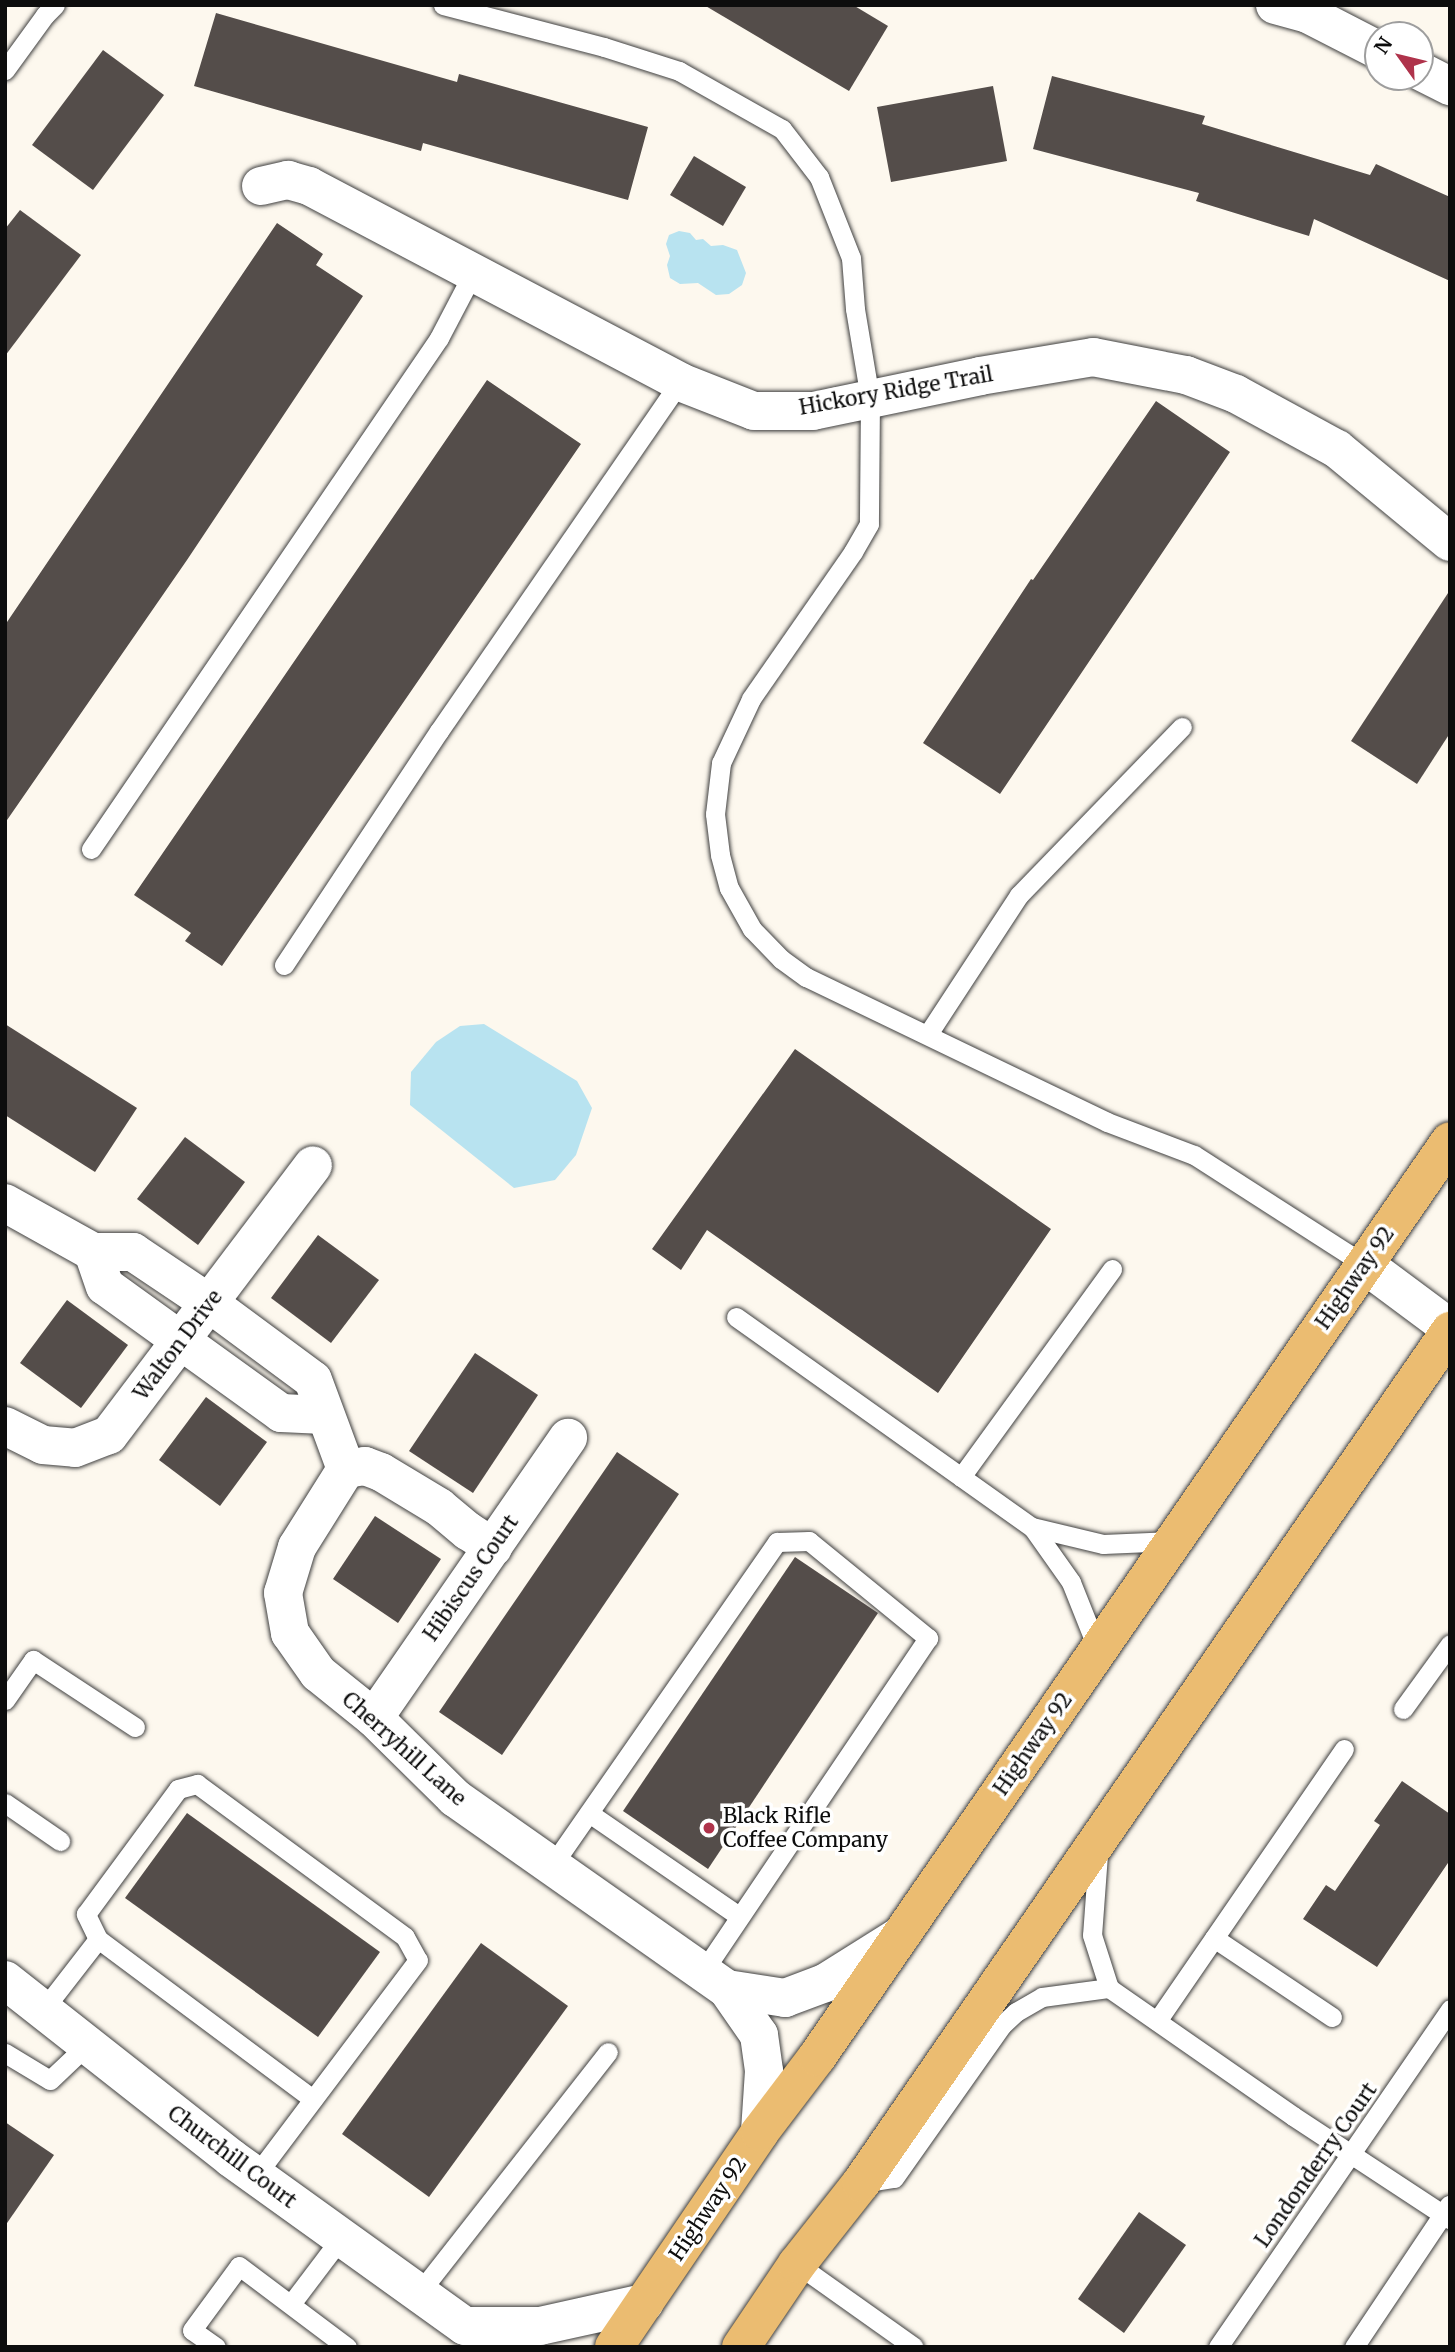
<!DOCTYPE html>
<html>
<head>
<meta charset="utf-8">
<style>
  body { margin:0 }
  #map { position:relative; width:1455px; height:2352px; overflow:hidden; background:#fdf8ee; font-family:Merriweather,serif }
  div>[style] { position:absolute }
  .water>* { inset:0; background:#b8e3f0 }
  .building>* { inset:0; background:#544d4a }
  .roads { filter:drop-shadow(0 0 2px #404040) drop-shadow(0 0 2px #404040) }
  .service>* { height:19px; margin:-9.5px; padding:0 9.5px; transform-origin:9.5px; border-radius:9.5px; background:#fff }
  .minor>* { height:38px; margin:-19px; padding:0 19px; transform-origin:19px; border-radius:19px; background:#fff }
  .primary>* { height:38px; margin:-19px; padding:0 19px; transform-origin:19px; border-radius:19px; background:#ebbc71 }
  .dots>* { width:19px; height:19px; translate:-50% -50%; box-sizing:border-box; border:4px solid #fff; border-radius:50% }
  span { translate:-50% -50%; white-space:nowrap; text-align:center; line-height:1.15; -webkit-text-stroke:7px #fff; paint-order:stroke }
  .street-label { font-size:21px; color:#0d0d0d }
  .poi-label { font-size:21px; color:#0d0d0d }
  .left { translate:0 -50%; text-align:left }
  .frame { position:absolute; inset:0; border:7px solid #0d0d0d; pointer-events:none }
  .north { position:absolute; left:1364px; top:21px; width:70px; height:70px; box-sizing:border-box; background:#fff; border:2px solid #9e9e9e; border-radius:50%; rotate:304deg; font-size:19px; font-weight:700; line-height:28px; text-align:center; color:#0d0d0d }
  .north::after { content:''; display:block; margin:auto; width:24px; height:32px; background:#af334b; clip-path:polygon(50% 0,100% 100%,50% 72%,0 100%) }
</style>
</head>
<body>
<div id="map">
  <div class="water">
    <div style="clip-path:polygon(679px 231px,690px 233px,696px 240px,703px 239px,711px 246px,723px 245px,737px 250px,746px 273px,742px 285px,729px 294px,716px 295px,698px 283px,680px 284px,670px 278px,667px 265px,670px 256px,666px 244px,669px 235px)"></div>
    <div style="clip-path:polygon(484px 1024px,577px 1081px,592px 1108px,576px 1155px,555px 1180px,514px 1188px,410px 1105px,411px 1072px,436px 1042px,460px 1026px)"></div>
  </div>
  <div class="building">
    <div style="clip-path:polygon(704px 5px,853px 5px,888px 26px,849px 91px)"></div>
    <div style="clip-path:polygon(216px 13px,457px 82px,459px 74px,648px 127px,628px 200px,423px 143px,421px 151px,194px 86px)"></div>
    <div style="clip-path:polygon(103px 50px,164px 95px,93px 190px,32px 145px)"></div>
    <div style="clip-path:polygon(1052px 76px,1205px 116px,1202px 124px,1370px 175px,1376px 164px,1450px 197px,1450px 281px,1314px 219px,1309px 236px,1196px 201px,1199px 193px,1033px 149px)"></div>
    <div style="clip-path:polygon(993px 86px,1007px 161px,891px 182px,877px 107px)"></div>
    <div style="clip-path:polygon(694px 156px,746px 187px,723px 226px,670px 195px)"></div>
    <div style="clip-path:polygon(20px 210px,81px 255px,5px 356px,5px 229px)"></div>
    <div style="clip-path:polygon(277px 223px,323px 254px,316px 265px,363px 296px,187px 560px,5px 823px,5px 625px)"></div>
    <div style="clip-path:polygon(487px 380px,581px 444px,222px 966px,185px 941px,191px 933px,134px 895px)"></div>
    <div style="clip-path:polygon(1156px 401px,1230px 452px,1000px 794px,923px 743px,1031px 579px,1033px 580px)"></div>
    <div style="clip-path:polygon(1450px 590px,1450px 733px,1417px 784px,1351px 741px)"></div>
    <div style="clip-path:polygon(5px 1024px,137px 1108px,95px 1172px,5px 1115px)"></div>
    <div style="clip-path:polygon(795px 1049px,1051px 1229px,938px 1393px,707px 1230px,681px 1270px,652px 1249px)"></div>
    <div style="clip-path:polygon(185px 1137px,245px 1182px,198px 1245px,137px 1199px)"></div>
    <div style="clip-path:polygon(318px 1235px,379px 1280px,331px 1343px,271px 1298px)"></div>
    <div style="clip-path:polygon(67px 1300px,128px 1345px,81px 1408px,20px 1363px)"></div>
    <div style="clip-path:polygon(475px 1353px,538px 1395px,473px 1493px,409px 1451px)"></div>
    <div style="clip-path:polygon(206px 1397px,267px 1442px,220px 1506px,159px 1460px)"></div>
    <div style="clip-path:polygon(617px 1452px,679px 1494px,502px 1755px,439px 1712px)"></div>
    <div style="clip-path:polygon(375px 1516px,441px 1559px,398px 1623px,333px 1579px)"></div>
    <div style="clip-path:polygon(795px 1557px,878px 1613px,708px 1869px,623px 1811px)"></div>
    <div style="clip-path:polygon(1402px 1781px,1450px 1814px,1450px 1860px,1377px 1967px,1303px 1919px,1326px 1885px,1335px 1891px,1380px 1825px,1374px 1821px)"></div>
    <div style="clip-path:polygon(187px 1813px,380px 1952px,318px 2037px,125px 1898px)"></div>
    <div style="clip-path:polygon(481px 1943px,568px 2006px,429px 2197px,342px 2134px)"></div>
    <div style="clip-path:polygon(5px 2122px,54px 2155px,5px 2226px)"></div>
    <div style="clip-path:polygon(1139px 2212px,1186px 2245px,1124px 2333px,1078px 2299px)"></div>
  </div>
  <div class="roads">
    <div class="service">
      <div style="left:443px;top:5px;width:166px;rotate:14.6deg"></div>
      <div style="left:604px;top:47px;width:79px;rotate:17.7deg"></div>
      <div style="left:679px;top:71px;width:118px;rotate:29.4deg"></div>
      <div style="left:782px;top:129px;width:61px;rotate:52.4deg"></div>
      <div style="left:819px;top:177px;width:87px;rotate:68.4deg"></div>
      <div style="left:851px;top:258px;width:51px;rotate:85.5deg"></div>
      <div style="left:855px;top:309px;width:91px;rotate:80.5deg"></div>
      <div style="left:870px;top:399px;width:125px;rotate:90.5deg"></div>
      <div style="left:869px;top:524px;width:32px;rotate:120deg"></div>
      <div style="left:853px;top:552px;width:179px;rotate:124.8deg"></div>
      <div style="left:751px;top:699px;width:71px;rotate:115.1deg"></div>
      <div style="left:721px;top:763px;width:51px;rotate:96.7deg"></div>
      <div style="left:715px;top:814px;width:41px;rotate:83deg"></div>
      <div style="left:720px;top:855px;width:34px;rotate:75deg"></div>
      <div style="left:729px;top:888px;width:47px;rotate:60.7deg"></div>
      <div style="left:752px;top:929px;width:42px;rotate:46deg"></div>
      <div style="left:781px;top:959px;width:31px;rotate:36deg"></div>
      <div style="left:806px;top:977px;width:334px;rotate:25.7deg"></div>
      <div style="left:1107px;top:1122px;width:93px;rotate:20.8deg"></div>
      <div style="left:1194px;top:1155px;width:202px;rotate:32.7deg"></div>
      <div style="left:5px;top:70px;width:68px;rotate:-54deg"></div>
      <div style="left:45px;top:15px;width:14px;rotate:-45deg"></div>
      <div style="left:91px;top:849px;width:618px;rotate:-55.74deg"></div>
      <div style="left:439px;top:338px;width:76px;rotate:-62.4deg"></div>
      <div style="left:284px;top:965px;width:281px;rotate:-56.5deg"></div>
      <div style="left:439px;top:731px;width:424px;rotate:-55.4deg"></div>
      <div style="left:928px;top:1034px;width:166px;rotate:-56.8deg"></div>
      <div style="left:1019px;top:895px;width:234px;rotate:-45.9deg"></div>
      <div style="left:736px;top:1317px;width:363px;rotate:35.4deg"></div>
      <div style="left:961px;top:1477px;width:257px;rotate:-54deg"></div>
      <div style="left:1098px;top:1650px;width:73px;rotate:-111.7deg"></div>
      <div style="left:1071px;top:1582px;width:67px;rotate:-125.3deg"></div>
      <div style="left:1032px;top:1527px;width:73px;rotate:13.5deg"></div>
      <div style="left:1103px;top:1544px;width:70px;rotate:-2.5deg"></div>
      <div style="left:5px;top:1700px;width:49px;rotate:-55deg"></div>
      <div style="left:33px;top:1660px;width:122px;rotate:33.3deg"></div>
      <div style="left:1403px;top:1709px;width:80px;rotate:-54.1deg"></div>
      <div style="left:5px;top:1803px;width:67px;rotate:34.6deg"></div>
      <div style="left:589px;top:1813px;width:182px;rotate:34.5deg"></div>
      <div style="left:1098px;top:1854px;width:81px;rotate:94.2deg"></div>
      <div style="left:1092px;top:1935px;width:56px;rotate:72.2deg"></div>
      <div style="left:1109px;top:1988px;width:224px;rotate:34.8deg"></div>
      <div style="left:1293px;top:2116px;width:188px;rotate:33.3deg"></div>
      <div style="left:551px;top:1867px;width:396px;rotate:-55.2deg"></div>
      <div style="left:777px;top:1542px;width:32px;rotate:-2deg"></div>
      <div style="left:809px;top:1541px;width:154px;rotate:39.2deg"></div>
      <div style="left:928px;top:1638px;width:403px;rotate:124deg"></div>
      <div style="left:1214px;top:1938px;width:142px;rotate:33.8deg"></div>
      <div style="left:98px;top:1939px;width:268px;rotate:36.7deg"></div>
      <div style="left:43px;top:2010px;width:90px;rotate:-52.2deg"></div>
      <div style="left:98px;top:1939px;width:28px;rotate:-116deg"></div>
      <div style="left:86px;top:1914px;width:155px;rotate:-53.6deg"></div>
      <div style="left:178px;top:1789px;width:20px;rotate:-15deg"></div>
      <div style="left:197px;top:1784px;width:258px;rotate:36.3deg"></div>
      <div style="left:405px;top:1937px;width:26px;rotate:61deg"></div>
      <div style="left:418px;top:1960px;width:271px;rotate:127deg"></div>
      <div style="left:1157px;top:2021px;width:330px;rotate:-55.5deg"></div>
      <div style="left:5px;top:2053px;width:52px;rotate:31deg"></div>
      <div style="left:50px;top:2080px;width:51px;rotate:-43.4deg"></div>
      <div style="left:861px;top:2183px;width:33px;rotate:-9deg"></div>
      <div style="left:894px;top:2178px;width:187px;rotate:-54.8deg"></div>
      <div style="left:1002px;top:2025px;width:19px;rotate:-43deg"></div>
      <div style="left:1016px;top:2012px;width:30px;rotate:-30deg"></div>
      <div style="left:1042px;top:1997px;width:68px;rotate:-7.7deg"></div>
      <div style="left:797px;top:2264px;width:143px;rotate:35.4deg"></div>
      <div style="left:419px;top:2293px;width:306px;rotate:-51.9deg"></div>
      <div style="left:291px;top:2304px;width:83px;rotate:-52.9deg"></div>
      <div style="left:216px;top:2347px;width:29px;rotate:-145deg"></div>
      <div style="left:192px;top:2330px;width:79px;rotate:-53.7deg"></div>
      <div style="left:239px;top:2266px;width:135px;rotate:36.9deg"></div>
      <div style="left:1218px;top:2347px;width:410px;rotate:-55.5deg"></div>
      <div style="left:1354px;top:2347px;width:171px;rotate:-56.2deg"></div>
    </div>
    <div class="minor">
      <div style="left:1275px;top:5px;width:34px;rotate:15deg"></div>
      <div style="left:1308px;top:14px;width:79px;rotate:27.2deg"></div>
      <div style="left:1420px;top:71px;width:34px;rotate:27deg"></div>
      <div style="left:261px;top:186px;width:28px;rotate:-13deg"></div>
      <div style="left:288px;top:180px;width:22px;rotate:16deg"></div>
      <div style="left:309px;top:186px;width:420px;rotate:27.8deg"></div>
      <div style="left:680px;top:382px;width:79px;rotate:21.4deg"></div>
      <div style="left:754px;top:411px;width:59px"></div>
      <div style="left:813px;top:411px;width:171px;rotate:-11.8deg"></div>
      <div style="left:980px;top:376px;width:115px;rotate:-9.5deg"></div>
      <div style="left:1093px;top:357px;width:95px;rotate:11deg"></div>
      <div style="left:1186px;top:375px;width:53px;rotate:20.8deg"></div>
      <div style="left:1236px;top:394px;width:115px;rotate:28.6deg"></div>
      <div style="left:1337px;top:449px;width:146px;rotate:39.5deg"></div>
      <div style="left:5px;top:1203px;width:101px;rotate:29.1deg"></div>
      <div style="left:93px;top:1252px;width:40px"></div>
      <div style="left:133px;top:1252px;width:92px;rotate:33.9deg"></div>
      <div style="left:209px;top:1303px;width:129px;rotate:36.5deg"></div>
      <div style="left:313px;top:1380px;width:95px;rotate:69.7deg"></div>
      <div style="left:346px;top:1469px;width:92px;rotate:122.1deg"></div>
      <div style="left:297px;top:1547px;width:48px;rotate:106.9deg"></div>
      <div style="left:283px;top:1593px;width:41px;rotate:80.1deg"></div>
      <div style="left:290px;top:1633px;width:49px;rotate:55deg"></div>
      <div style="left:318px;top:1673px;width:72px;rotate:38.8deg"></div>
      <div style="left:374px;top:1718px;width:114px;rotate:44.6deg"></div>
      <div style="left:455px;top:1798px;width:332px;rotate:35.1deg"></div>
      <div style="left:727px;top:1989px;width:56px;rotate:55.2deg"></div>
      <div style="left:759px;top:2035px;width:36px;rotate:82deg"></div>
      <div style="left:764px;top:2071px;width:61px;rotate:93.8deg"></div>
      <div style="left:93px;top:1252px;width:36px;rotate:71deg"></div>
      <div style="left:105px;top:1286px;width:217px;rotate:35.8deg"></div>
      <div style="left:281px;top:1413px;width:43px;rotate:2.7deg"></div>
      <div style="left:1364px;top:1264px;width:107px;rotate:36.7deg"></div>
      <div style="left:5px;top:1426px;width:42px;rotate:26.6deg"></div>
      <div style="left:43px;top:1445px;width:32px;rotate:5deg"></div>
      <div style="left:75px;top:1448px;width:36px;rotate:-21deg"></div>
      <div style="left:109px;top:1435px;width:338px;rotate:-52.9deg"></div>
      <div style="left:346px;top:1469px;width:19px;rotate:-9deg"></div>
      <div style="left:365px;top:1466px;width:17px;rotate:21deg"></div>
      <div style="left:381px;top:1472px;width:68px;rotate:31.1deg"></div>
      <div style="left:439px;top:1507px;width:38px;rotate:40deg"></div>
      <div style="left:468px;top:1531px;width:30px;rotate:33deg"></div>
      <div style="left:374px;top:1718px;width:341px;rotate:-55.3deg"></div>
      <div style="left:5px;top:1980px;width:288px;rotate:38.2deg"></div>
      <div style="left:231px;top:2158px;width:288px;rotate:35.7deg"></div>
      <div style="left:727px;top:1989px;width:59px;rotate:8.8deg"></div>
      <div style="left:785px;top:1998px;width:43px;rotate:-20.6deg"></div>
      <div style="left:825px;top:1983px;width:89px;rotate:-32.1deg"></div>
      <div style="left:465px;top:2326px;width:75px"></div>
      <div style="left:540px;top:2326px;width:107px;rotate:-12.5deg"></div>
    </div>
    <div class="primary">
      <div style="left:614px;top:2347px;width:260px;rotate:-55.8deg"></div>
      <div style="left:760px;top:2132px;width:94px;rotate:-52.8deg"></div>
      <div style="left:817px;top:2057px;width:1113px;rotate:-55.35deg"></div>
      <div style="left:741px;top:2347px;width:100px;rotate:-56deg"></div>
      <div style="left:797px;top:2264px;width:103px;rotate:-51.7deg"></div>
      <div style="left:861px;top:2183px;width:1036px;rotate:-55.34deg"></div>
    </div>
  </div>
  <div class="dots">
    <div style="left:709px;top:1828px;background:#af334b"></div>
  </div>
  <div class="street-label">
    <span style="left:896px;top:391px;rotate:-10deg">Hickory Ridge Trail</span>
    <span style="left:1355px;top:1278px;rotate:-55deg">Highway 92</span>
    <span style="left:178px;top:1345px;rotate:-53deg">Walton Drive</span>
    <span style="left:471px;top:1578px;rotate:-55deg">Hibiscus Court</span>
    <span style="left:1033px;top:1744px;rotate:-55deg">Highway 92</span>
    <span style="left:404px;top:1749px;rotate:42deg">Cherryhill Lane</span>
    <span style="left:232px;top:2157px;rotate:37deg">Churchill Court</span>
    <span style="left:1316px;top:2165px;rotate:-55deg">Londonderry Court</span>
    <span style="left:708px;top:2209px;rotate:-56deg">Highway 92</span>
  </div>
  <div class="poi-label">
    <span class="left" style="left:723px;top:1828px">Black Rifle<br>Coffee Company</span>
  </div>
  <div class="frame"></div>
  <div class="north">N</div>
</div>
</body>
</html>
